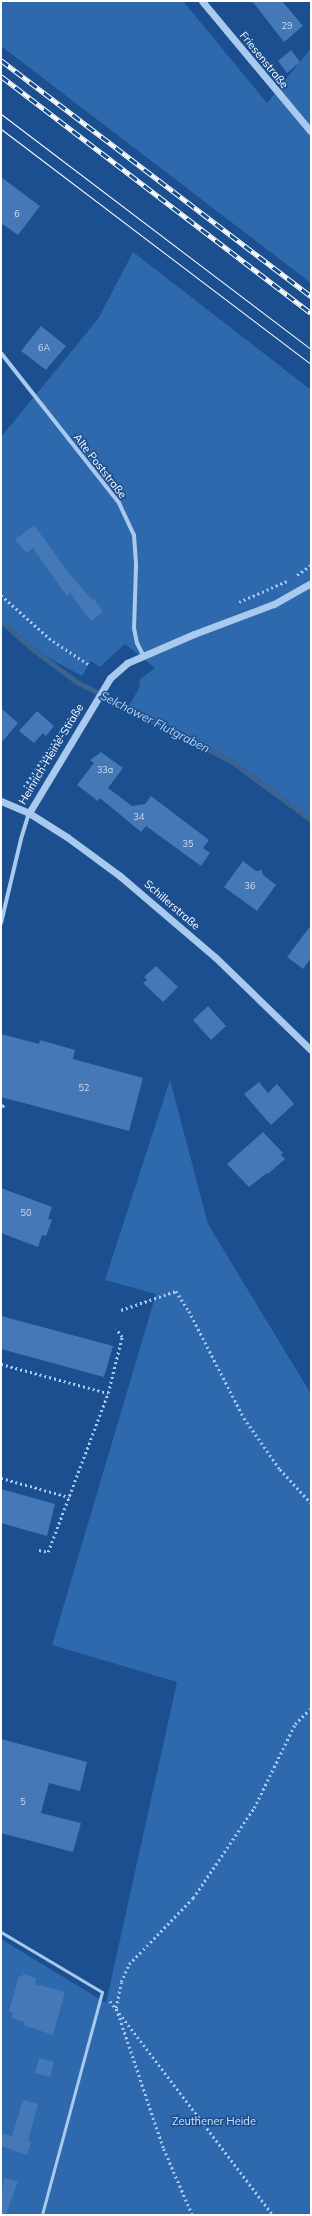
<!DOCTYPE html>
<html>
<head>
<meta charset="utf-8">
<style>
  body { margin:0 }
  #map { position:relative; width:312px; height:2216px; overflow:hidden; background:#1b4f8f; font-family:Mulish,sans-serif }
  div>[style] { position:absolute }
  .green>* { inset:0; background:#2e69ad }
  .stream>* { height:5px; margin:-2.5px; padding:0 2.5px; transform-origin:2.5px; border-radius:2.5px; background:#3c6290 }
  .building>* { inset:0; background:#4478b7 }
  .path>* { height:2.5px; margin-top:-1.25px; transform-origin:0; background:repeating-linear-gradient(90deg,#a9c9ee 0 2px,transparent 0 5px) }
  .service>* { height:3px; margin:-1.5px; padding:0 1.5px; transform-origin:1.5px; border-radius:1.5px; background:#a9c9ee }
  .minor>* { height:4px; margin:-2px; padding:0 2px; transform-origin:2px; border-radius:2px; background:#a9c9ee }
  .tertiary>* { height:7px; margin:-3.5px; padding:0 3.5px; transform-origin:3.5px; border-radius:3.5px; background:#a9c9ee }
  .tram>* { height:1px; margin:-0.5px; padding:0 0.5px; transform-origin:0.5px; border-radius:0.5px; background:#fff }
  .rail>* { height:4.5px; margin-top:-2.25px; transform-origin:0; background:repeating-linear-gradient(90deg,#1b4f8f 0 9px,#fff 0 18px); box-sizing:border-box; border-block:1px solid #fff }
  span { translate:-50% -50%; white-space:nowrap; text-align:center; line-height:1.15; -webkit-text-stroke:3px #1b4f8f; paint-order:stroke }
  .number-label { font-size:9px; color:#d0dded }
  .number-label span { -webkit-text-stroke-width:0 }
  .street-label { font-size:11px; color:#fff }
  .park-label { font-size:11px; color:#cfe3fa }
  .water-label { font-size:12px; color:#b5d3f5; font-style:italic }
  .frame { position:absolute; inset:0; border:2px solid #fff; pointer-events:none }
</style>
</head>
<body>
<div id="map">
  <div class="green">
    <div style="clip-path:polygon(1px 1px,183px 1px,267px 103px,311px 48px,311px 283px,1px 46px)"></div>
    <div style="clip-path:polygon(133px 252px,311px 390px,311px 819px,257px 777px,129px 706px,139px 688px,140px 679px,155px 668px,125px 644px,100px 667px,91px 661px,82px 676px,49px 658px,1px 623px,1px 437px,98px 319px)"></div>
    <div style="clip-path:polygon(170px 1080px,208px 1224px,311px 1394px,311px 2215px,1px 2215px,1px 1939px,106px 2003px,177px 1682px,52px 1645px,156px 1294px,105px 1280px)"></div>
  </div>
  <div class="stream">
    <div style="left:1px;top:621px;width:40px;rotate:42deg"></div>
    <div style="left:31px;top:648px;width:57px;rotate:36.5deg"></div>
    <div style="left:77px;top:682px;width:173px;rotate:27.2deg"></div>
    <div style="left:231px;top:761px;width:99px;rotate:36.4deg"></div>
  </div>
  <div class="building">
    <div style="clip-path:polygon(252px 1px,282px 1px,303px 26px,284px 42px)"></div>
    <div style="clip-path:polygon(291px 50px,300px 62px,287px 73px,278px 61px)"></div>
    <div style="clip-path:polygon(1px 177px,40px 206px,18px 235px,1px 223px)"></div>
    <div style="clip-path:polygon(41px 326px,66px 346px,46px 370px,21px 351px)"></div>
    <div style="clip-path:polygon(34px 525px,68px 572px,92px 600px,94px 599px,103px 612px,91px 621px,70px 593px,67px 596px,33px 548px,27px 553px,15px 540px)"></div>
    <div style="clip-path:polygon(1px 708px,18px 723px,1px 743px)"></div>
    <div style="clip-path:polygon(37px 711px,54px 726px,46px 736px,43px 733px,34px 743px,19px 731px)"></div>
    <div style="clip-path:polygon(101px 752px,123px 768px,108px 788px,132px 806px,145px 804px,151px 796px,209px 840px,203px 848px,210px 853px,201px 866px,146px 826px,141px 832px,100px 798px,98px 801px,77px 785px,94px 763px,90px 760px)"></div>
    <div style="clip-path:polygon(243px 861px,256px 871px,262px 870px,263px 875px,276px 885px,257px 911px,224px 887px)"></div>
    <div style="clip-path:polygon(311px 925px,311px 958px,303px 969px,287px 957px)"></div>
    <div style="clip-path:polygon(156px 966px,178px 987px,163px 1002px,143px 983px,147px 980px,144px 977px)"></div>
    <div style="clip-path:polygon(208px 1006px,226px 1026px,211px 1040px,193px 1020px)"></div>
    <div style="clip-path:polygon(1px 1034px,39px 1044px,40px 1040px,75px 1050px,73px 1059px,143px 1078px,129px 1131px,1px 1097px)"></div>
    <div style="clip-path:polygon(259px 1082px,268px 1093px,277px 1084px,294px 1104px,271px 1125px,244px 1094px)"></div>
    <div style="clip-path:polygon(263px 1132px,283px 1153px,281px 1155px,285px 1159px,268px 1174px,267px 1173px,249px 1187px,227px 1164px)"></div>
    <div style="clip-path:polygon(1px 1188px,52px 1207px,48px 1219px,52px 1220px,46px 1236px,42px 1235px,38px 1247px,1px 1233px)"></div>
    <div style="clip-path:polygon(1px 1316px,113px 1346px,104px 1377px,1px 1349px)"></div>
    <div style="clip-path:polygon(1px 1489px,55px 1504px,47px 1536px,1px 1523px)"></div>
    <div style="clip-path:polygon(1px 1739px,87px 1762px,80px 1791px,49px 1783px,41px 1813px,81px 1823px,73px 1852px,1px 1833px)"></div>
    <div style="clip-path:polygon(23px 1974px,36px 1978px,35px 1984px,65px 1992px,53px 2035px,23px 2025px,24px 2022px,12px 2018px,13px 2013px,9px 2011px,19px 1976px,22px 1977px)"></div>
    <div style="clip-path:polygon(39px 2058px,54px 2062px,50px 2077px,35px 2073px)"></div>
    <div style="clip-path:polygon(23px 2100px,38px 2104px,28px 2141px,31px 2142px,27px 2155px,1px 2146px,1px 2133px,12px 2136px)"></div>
    <div style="clip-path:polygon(4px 2178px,18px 2181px,6px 2215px,1px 2215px,1px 2195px)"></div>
  </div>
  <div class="path">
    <div style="left:297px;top:575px;width:17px;rotate:-36deg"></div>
    <div style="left:1px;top:595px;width:64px;rotate:41.9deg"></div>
    <div style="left:49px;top:638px;width:48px;rotate:34deg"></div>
    <div style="left:239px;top:602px;width:52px;rotate:-23.6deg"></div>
    <div style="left:24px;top:787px;width:84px;rotate:-56.7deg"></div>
    <div style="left:121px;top:1310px;width:58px;rotate:-19.1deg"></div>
    <div style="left:176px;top:1291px;width:24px;rotate:57deg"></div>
    <div style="left:189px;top:1311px;width:120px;rotate:62.8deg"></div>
    <div style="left:244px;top:1418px;width:62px;rotate:54.8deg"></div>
    <div style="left:280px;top:1469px;width:46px;rotate:47.6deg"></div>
    <div style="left:1px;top:1364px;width:111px;rotate:15.2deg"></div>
    <div style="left:1px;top:1478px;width:71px;rotate:15.6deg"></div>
    <div style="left:39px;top:1550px;width:9px;rotate:13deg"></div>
    <div style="left:48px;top:1552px;width:170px;rotate:-69.3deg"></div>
    <div style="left:108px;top:1393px;width:58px;rotate:-76deg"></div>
    <div style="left:122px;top:1337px;width:10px;rotate:-127deg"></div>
    <div style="left:110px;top:2001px;width:269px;rotate:52.7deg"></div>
    <div style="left:192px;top:2215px;width:73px;rotate:-113.4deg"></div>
    <div style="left:163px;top:2148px;width:148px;rotate:-108.6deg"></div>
    <div style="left:116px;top:2008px;width:26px;rotate:-79deg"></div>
    <div style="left:121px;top:1982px;width:20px;rotate:-66deg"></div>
    <div style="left:129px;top:1964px;width:92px;rotate:-45.9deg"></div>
    <div style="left:193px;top:1898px;width:109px;rotate:-55.9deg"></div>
    <div style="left:254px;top:1808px;width:93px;rotate:-64deg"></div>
    <div style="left:295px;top:1724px;width:23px;rotate:-45deg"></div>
  </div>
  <div class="service">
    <div style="left:1px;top:1105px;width:2px;rotate:27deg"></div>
    <div style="left:1px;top:1932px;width:117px;rotate:30.7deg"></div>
    <div style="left:102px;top:1992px;width:231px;rotate:105.1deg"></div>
  </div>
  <div class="minor">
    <div style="left:1px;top:353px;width:191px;rotate:51.8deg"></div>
    <div style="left:119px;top:503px;width:35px;rotate:65deg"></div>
    <div style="left:134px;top:535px;width:31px;rotate:86deg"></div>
    <div style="left:136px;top:566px;width:62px;rotate:91.8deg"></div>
    <div style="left:134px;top:628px;width:15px;rotate:79deg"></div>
    <div style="left:137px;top:643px;width:13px;rotate:63deg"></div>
    <div style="left:1px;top:923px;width:86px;rotate:-76.6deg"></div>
    <div style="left:21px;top:839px;width:27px;rotate:-73deg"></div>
  </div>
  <div class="tertiary">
    <div style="left:202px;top:1px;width:170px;rotate:50.2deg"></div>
    <div style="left:1px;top:801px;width:30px;rotate:23deg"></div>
    <div style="left:29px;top:813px;width:45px;rotate:32.3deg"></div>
    <div style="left:67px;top:837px;width:66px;rotate:36.3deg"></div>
    <div style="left:120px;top:876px;width:125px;rotate:40.5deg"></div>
    <div style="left:215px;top:957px;width:134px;rotate:44.1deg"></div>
    <div style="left:29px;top:813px;width:157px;rotate:-59deg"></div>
    <div style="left:110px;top:678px;width:23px;rotate:-41deg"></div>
    <div style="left:127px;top:663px;width:73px;rotate:-23.4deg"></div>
    <div style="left:194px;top:634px;width:85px;rotate:-20.6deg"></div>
    <div style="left:274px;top:604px;width:43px;rotate:-29.6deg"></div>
  </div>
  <div class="tram">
    <div style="left:1px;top:114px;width:389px;rotate:37.2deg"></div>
    <div style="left:1px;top:129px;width:389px;rotate:37.2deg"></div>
  </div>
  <div class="rail">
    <div style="left:1px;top:60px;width:390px;rotate:37.3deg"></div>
    <div style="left:1px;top:76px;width:390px;rotate:37.4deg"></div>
  </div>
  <div class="number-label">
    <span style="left:287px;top:26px">29</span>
    <span style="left:17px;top:214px">6</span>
    <span style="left:44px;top:348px">6A</span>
    <span style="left:105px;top:770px">33a</span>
    <span style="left:139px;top:817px">34</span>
    <span style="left:188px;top:844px">35</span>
    <span style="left:250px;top:886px">36</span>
    <span style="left:84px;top:1088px">52</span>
    <span style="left:26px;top:1213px">50</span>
    <span style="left:23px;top:1802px">5</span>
  </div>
  <div class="street-label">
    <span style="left:264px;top:60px;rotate:51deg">Friesenstraße</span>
    <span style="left:100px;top:466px;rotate:52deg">Alte Poststraße</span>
    <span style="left:51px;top:754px;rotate:-59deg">Heinrich-Heine-Straße</span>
    <span style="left:172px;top:905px;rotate:41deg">Schillerstraße</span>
  </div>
  <div class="park-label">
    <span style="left:214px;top:2121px">Zeuthener Heide</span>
  </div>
  <div class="water-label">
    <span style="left:155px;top:722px;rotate:27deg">Selchower Flutgraben</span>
  </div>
  <div class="frame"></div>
</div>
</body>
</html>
